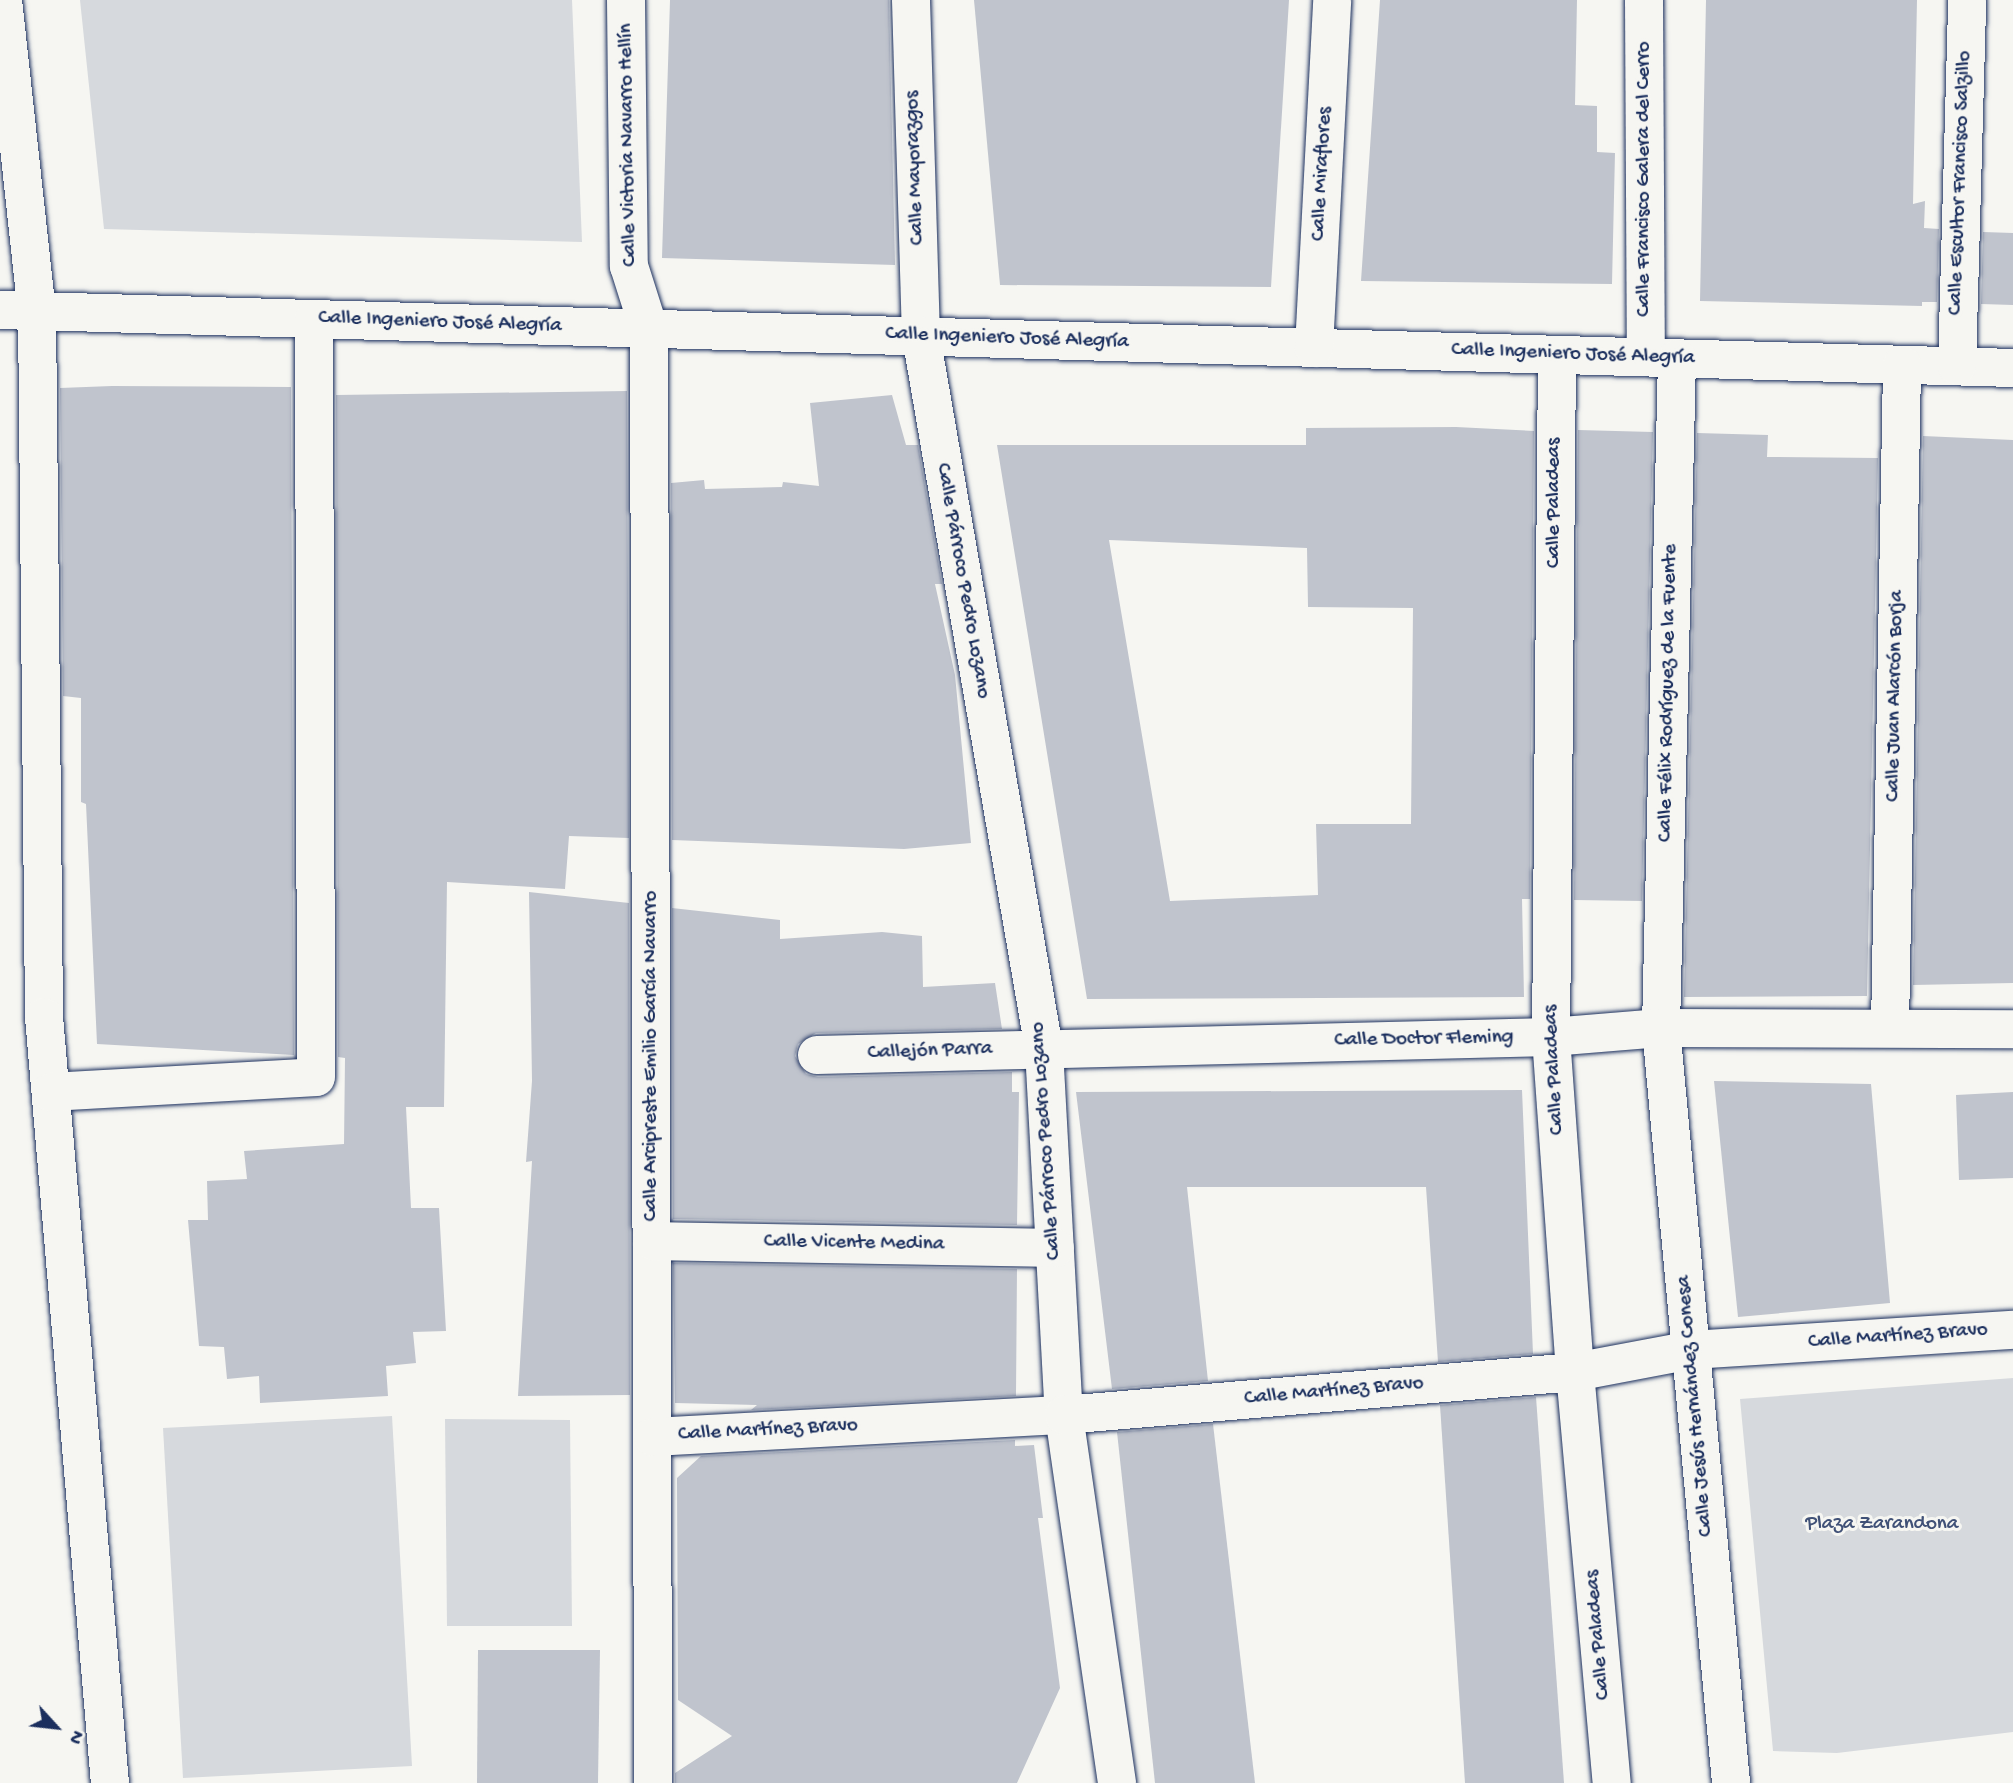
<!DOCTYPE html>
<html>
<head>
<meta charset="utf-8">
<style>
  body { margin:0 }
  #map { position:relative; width:2013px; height:1783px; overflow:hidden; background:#f6f6f2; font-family:"Gochi Hand",sans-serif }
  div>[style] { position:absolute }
  .green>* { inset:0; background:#d6d9dd }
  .building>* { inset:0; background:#c0c4cd }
  .roads { filter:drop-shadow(0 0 2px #1b2f5e) drop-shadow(0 0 2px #1b2f5e) }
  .minor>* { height:38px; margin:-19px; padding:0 19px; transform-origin:19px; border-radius:19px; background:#f6f6f2 }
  span { translate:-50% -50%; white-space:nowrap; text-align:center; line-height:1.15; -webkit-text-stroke:6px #f6f6f2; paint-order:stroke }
  .street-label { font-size:21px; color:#1b2f5e }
  .park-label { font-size:21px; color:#405177 }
  .north { position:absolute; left:21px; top:1692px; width:70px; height:70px; -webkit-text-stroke:5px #f6f6f2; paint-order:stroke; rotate:117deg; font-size:19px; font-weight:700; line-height:28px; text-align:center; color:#1b2f5e }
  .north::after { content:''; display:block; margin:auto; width:24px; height:32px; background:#1b2f5e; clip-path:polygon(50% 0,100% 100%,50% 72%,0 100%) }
</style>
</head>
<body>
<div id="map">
  <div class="green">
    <div style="clip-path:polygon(80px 0,572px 0,582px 242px,104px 229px)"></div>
    <div style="clip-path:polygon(2013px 1378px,2013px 1732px,1837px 1753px,1773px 1751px,1740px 1399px)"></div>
    <div style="clip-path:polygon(392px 1416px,412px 1766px,183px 1778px,163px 1428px)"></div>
    <div style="clip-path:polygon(445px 1419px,570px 1420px,572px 1626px,447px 1626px)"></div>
  </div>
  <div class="building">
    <div style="clip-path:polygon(670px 0,889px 0,895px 265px,662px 258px)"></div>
    <div style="clip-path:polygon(974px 0,1289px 0,1271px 287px,1000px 285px)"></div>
    <div style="clip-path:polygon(1380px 0,1577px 0,1575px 105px,1597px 106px,1597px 152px,1615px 153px,1612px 284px,1361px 281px)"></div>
    <div style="clip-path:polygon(1706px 0,1917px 0,1913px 204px,1925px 201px,1924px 228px,1939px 229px,1937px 302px,1922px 302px,1922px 306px,1700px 301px)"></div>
    <div style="clip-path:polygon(1983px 232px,2013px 233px,2013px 305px,1981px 304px)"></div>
    <div style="clip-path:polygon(112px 386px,291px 387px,294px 1055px,97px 1044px,86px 804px,81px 802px,81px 698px,63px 696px,60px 388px)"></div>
    <div style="clip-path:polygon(627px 391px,629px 838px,569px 836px,565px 889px,447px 882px,444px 1107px,406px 1107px,411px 1208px,439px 1208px,446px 1331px,413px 1332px,416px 1363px,386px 1366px,388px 1396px,260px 1403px,259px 1376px,227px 1379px,224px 1347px,199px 1346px,188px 1220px,208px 1220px,207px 1181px,247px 1179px,244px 1151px,344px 1144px,345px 1058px,338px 1057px,336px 395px)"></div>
    <div style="clip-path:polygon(892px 395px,906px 445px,918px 445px,942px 584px,935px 584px,955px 675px,971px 843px,904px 849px,672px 840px,671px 483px,704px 480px,705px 489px,782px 487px,783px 482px,819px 486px,810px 403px)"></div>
    <div style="clip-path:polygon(evenodd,1456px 427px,1534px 431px,1530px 899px,1522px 899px,1524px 997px,1087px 999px,997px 445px,1306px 445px,1306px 428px,1456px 427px,1109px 540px,1307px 548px,1308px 607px,1413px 608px,1411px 824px,1316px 824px,1318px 895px,1170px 901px,1109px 540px)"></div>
    <div style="clip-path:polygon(1578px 430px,1653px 432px,1642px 901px,1574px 900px)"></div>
    <div style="clip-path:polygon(1697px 433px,1768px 435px,1767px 457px,1878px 458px,1867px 996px,1684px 997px)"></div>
    <div style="clip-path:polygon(1923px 436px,2013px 440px,2013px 983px,1913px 985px)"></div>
    <div style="clip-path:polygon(529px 892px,629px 903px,630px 1395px,518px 1396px,532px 1161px,526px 1162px,532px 1081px)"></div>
    <div style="clip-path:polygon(672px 908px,780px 920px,780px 939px,882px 932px,922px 936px,923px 987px,995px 983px,1002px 1029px,816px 1033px,798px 1044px,795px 1056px,806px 1074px,818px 1077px,1012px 1072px,1012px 1092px,1019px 1092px,1017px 1225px,673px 1219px)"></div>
    <div style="clip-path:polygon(1714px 1081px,1871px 1084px,1890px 1303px,1738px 1317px)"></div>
    <div style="clip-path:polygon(1522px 1090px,1533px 1354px,1438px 1362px,1426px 1187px,1187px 1187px,1208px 1381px,1112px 1389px,1076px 1092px)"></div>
    <div style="clip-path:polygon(2013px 1092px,2013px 1178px,1959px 1180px,1956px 1095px)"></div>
    <div style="clip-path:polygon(673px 1263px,1017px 1269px,1016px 1396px,751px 1410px,757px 1405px,675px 1403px)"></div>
    <div style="clip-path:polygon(1536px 1397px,1564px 1783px,1465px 1783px,1440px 1405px)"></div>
    <div style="clip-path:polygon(1213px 1424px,1255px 1783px,1155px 1783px,1117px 1432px)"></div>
    <div style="clip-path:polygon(1015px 1440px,1015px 1446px,1034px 1445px,1043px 1518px,1038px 1518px,1060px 1688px,1017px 1783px,675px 1783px,675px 1773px,732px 1736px,678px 1700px,677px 1478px,701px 1456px)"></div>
    <div style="clip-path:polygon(478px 1650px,600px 1650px,598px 1783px,477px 1783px)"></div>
  </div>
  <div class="roads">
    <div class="minor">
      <div style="left:3px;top:0;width:313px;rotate:83.8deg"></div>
      <div style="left:37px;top:311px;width:706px;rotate:89.43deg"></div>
      <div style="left:44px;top:1017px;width:769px;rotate:85.08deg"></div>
      <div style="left:626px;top:0;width:266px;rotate:89.4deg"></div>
      <div style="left:629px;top:266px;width:66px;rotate:72.4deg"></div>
      <div style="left:649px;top:329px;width:1454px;rotate:89.84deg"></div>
      <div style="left:911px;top:0;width:336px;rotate:88.3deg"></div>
      <div style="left:921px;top:336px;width:724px;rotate:80.21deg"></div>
      <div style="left:1044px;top:1049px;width:367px;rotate:86.9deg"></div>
      <div style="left:1064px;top:1415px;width:372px;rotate:81.8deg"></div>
      <div style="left:1644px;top:0;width:357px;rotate:89.7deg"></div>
      <div style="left:0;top:310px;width:2014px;rotate:1.65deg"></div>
      <div style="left:1314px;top:348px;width:348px;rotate:-87deg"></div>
      <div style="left:1557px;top:355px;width:682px;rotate:90.5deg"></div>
      <div style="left:1551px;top:1037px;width:336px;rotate:85.9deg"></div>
      <div style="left:1575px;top:1372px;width:413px;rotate:84.9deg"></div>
      <div style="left:1677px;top:359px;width:669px;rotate:91.37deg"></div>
      <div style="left:1661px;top:1028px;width:758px;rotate:84.7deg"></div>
      <div style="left:1957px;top:366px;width:366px;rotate:-88.4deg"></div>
      <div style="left:1890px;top:1028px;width:663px;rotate:-88.96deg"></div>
      <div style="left:817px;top:1055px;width:734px;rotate:-1.4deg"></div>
      <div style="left:1551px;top:1037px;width:110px;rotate:-4.7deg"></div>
      <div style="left:1661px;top:1028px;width:352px;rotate:0.2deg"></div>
      <div style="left:51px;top:1092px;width:265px;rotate:-3.2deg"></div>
      <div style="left:316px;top:1077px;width:758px;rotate:-90.15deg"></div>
      <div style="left:652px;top:1241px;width:403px;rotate:1deg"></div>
      <div style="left:653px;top:1437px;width:412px;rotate:-3.1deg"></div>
      <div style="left:1064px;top:1415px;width:513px;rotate:-4.81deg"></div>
      <div style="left:1575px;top:1372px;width:118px;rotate:-10.7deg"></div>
      <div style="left:1691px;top:1350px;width:323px;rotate:-3.6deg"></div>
    </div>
  </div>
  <div class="street-label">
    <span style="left:629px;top:145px;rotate:-91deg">Calle Victoria Navarro Hellín</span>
    <span style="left:916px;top:168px;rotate:-92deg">Calle Mayorazgos</span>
    <span style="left:1323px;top:174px;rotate:-87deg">Calle Miraflores</span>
    <span style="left:1645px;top:179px;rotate:-90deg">Calle Francisco Galera del Cerro</span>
    <span style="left:1961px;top:183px;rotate:-88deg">Calle Escultor Francisco Salzillo</span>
    <span style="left:440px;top:323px;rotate:2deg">Calle Ingeniero José Alegría</span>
    <span style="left:1007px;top:339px;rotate:2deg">Calle Ingeniero José Alegría</span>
    <span style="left:1573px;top:355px;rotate:2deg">Calle Ingeniero José Alegría</span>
    <span style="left:1555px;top:503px;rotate:-90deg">Calle Paladeas</span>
    <span style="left:962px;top:581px;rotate:80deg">Calle Párroco Pedro Lozano</span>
    <span style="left:1669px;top:693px;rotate:-89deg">Calle Félix Rodríguez de la Fuente</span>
    <span style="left:1896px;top:696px;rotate:-89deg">Calle Juan Alarcón Borja</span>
    <span style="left:1424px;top:1040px;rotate:-1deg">Calle Doctor Fleming</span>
    <span style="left:930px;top:1052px;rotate:-2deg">Callejón Parra</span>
    <span style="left:652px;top:1056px;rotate:-90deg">Calle Arcipreste Emilio García Navarro</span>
    <span style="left:1555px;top:1070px;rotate:-93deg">Calle Paladeas</span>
    <span style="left:1047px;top:1141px;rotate:-94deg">Calle Párroco Pedro Lozano</span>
    <span style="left:854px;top:1244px;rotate:1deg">Calle Vicente Medina</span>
    <span style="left:1898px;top:1337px;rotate:-4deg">Calle Martínez Bravo</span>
    <span style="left:1334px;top:1392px;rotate:-5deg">Calle Martínez Bravo</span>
    <span style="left:1696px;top:1406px;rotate:-95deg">Calle Jesús Hernández Conesa</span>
    <span style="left:768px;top:1431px;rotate:-3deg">Calle Martínez Bravo</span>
    <span style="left:1599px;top:1635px;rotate:-95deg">Calle Paladeas</span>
  </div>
  <div class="park-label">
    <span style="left:1882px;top:1525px">Plaza Zarandona</span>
  </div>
  <div class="north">N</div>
</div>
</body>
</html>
